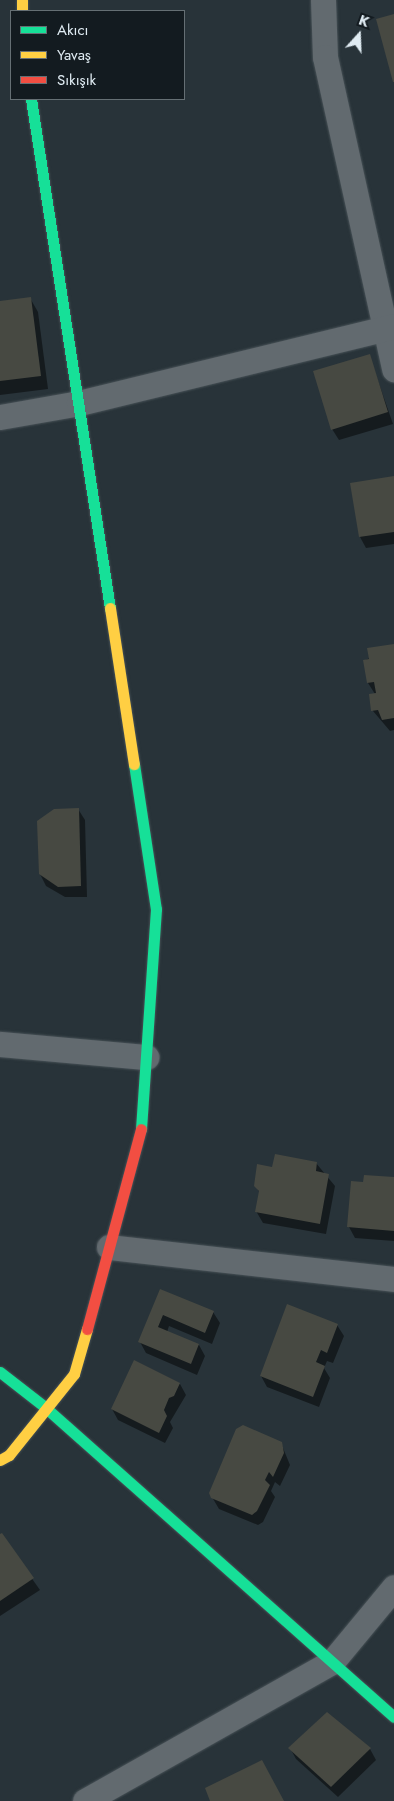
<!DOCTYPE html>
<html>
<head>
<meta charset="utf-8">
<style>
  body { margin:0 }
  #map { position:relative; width:394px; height:1801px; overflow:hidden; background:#283339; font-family:Jost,sans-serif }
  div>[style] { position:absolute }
  .shadow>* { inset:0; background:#0007 }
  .building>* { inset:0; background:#474942 }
  .roads { filter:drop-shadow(0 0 1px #475156) drop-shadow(0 0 1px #475156) }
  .street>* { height:25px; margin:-12.5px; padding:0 12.5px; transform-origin:12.5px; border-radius:12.5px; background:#626a6f }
  .fast>* { height:11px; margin:-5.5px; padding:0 5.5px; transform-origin:5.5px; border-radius:5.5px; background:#16e098 }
  .slow>* { height:11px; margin:-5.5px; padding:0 5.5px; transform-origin:5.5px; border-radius:5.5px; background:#ffcf43 }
  .jam>* { height:11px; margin:-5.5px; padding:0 5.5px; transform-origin:5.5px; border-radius:5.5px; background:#f24e42 }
  span { translate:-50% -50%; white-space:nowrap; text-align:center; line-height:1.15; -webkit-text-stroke:4px #131b20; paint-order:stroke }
  .legend { position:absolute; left:10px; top:10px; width:175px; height:90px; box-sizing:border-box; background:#131b20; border:1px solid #656f74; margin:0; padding:6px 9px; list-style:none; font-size:15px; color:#e0ecf3 }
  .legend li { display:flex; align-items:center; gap:10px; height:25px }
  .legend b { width:25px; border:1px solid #656f74 }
  .north { position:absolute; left:334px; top:10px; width:50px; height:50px; -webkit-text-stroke:4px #131b20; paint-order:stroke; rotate:20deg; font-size:14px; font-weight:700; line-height:20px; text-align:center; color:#e0ecf3 }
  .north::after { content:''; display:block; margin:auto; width:18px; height:22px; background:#e0ecf3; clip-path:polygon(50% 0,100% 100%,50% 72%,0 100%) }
</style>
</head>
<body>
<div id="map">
  <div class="shadow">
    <div style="clip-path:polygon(30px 298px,38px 312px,48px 389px,0 395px,0 302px)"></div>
    <div style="clip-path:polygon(369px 355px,393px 424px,339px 440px,332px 429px)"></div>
    <div style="clip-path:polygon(394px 478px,394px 544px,366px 548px,360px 537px)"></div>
    <div style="clip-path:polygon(394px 645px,394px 730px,390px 731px,373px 711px,375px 694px,368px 683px,364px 661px)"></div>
    <div style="clip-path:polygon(78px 809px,85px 820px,87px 897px,65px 897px,46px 886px,40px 874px)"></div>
    <div style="clip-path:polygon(316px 1163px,335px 1186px,326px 1234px,263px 1223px,256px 1211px,260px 1193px,255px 1185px,274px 1168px)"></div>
    <div style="clip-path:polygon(394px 1179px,394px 1241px,355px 1238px,349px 1227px)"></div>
    <div style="clip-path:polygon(161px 1290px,213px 1312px,220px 1323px,212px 1344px,169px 1326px,167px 1332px,199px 1345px,205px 1356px,197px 1375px,146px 1353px,140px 1342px)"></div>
    <div style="clip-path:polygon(337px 1325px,344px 1336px,333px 1363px,327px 1361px,324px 1368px,330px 1378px,319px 1407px,267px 1387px,261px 1376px)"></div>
    <div style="clip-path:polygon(180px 1384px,186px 1395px,170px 1422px,173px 1428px,165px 1443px,118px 1420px,112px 1409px)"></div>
    <div style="clip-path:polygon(281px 1443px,290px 1465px,280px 1486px,275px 1482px,271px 1491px,275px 1497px,263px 1522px,258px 1525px,219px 1509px,212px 1497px)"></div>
    <div style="clip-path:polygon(1px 1535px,40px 1590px,0 1616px,0 1536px)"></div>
    <div style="clip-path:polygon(290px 1748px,370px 1749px,376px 1760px,338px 1797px,296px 1759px)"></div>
  </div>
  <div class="building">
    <div style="clip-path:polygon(394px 14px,394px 82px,393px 82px,376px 19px)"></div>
    <div style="clip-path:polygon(31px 297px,41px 376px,0 381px,0 301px)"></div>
    <div style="clip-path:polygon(370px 354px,388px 412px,331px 430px,313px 371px)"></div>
    <div style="clip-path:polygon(394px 476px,394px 532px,359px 537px,350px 483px)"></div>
    <div style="clip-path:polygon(394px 644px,394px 718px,382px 720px,378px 710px,371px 711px,369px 694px,376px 693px,374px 682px,367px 683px,363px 660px,369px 659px,367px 648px)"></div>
    <div style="clip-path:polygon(79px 808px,81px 886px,58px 887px,39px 874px,37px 821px,54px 809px)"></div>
    <div style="clip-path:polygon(275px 1154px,317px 1162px,316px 1171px,329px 1174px,320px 1224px,255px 1212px,259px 1191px,254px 1186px,257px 1164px,272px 1167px)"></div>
    <div style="clip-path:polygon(364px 1175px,394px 1177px,394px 1231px,347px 1227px,351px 1181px,363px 1182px)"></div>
    <div style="clip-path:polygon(160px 1289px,214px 1311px,205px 1333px,163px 1315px,158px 1327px,199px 1344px,191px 1364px,138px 1342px)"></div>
    <div style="clip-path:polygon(287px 1304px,338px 1324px,327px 1353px,321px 1350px,316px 1362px,325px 1366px,313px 1397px,260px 1376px)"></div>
    <div style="clip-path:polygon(134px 1360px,180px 1383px,174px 1396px,169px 1398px,164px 1410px,167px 1416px,159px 1433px,111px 1409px)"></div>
    <div style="clip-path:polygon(243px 1425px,282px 1442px,284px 1453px,273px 1477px,269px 1472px,265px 1480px,270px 1485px,257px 1511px,252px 1515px,211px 1498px,209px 1493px,236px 1429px)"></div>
    <div style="clip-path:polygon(2px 1533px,34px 1578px,0 1601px,0 1534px)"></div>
    <div style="clip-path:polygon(327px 1712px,371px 1748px,331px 1787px,288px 1748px)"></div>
    <div style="clip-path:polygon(262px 1760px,284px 1801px,210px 1801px,205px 1788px)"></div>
  </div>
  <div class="roads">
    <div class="street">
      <div style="left:323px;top:0;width:57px;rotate:88deg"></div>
      <div style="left:325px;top:57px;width:320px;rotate:77.5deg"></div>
      <div style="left:0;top:417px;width:80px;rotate:-10deg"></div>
      <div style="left:79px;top:403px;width:324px;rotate:-13.7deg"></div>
      <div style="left:0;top:1044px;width:147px;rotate:5.1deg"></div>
      <div style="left:109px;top:1247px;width:287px;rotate:6.4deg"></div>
      <div style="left:85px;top:1801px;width:283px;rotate:-29.4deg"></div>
      <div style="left:332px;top:1662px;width:97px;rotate:-50.4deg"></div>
    </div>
    <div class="fast">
      <div style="left:31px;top:99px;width:515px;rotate:81.18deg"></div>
      <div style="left:134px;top:764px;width:147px;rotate:81.4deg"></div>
      <div style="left:156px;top:909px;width:221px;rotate:93.9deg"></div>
      <div style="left:0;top:1372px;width:58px;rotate:38deg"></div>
      <div style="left:46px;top:1408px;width:465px;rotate:41.6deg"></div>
    </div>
    <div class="slow">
      <div style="left:22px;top:0;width:11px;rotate:90deg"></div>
      <div style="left:110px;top:608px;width:158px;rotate:81.3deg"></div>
      <div style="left:0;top:1460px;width:10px;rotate:-29deg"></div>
      <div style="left:9px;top:1455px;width:104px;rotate:-51.3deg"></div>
      <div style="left:74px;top:1374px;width:47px;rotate:-73.9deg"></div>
    </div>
    <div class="jam">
      <div style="left:87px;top:1329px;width:207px;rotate:-74.9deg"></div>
    </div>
  </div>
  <ul class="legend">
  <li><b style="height:6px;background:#16e098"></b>Akıcı</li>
  <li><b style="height:6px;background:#ffcf43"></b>Yavaş</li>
  <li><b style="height:6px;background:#f24e42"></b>Sıkışık</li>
  </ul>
  <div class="north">K</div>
</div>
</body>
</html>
